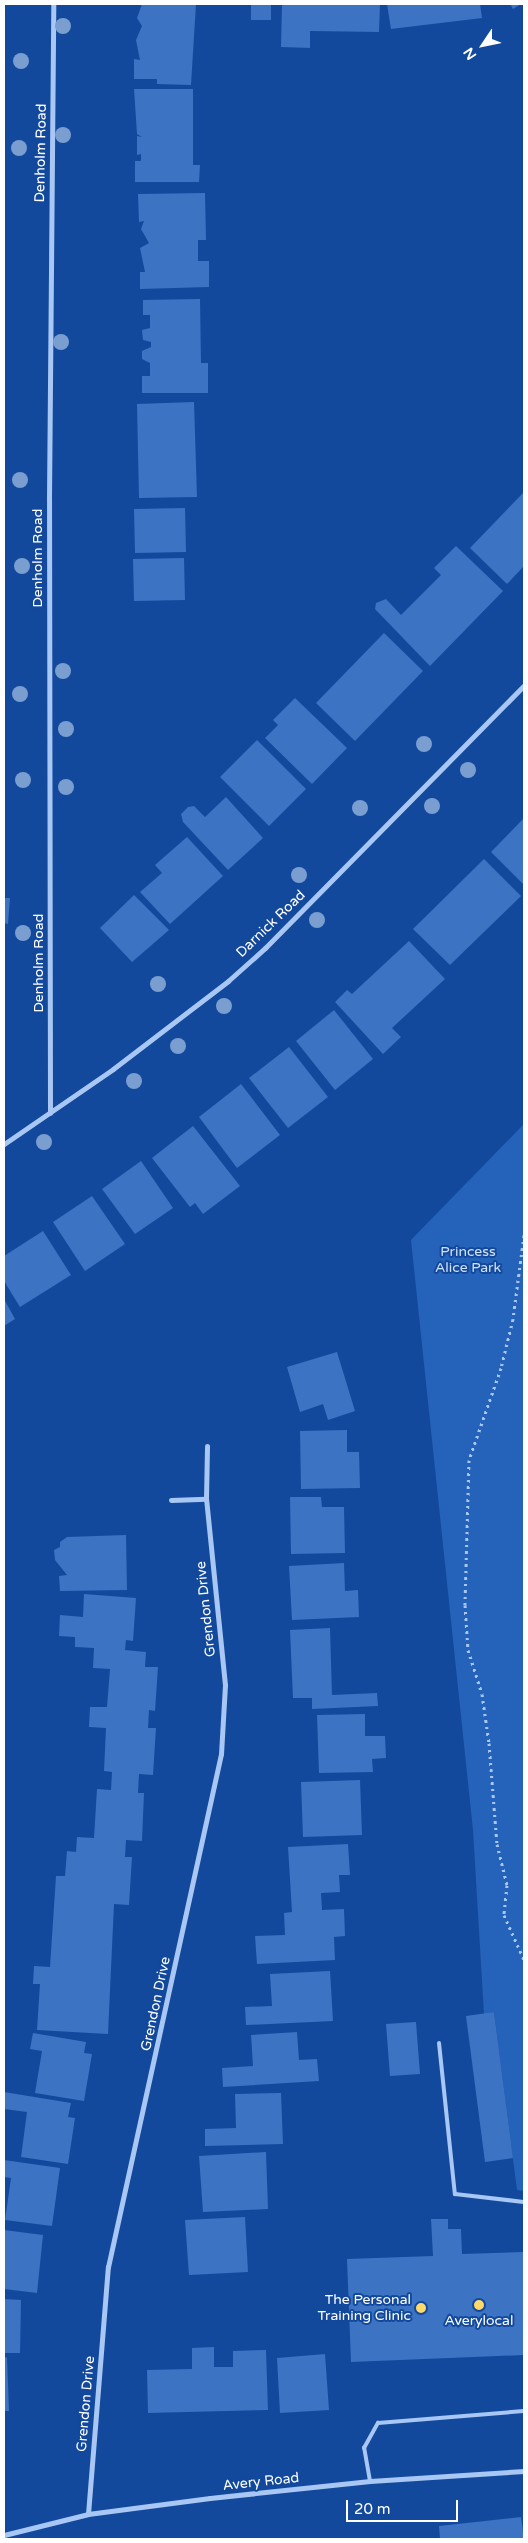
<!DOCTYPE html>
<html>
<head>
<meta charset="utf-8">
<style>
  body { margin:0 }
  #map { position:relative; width:528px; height:2543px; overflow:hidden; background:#13499c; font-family:"Varela Round",sans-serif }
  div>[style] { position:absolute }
  .green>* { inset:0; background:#2563ba }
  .building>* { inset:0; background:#3c73c3 }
  .path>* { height:3px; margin-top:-1.5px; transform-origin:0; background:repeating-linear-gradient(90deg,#a8c7f4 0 2.5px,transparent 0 6.5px) }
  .service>* { height:4px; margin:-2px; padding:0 2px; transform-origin:2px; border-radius:2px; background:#a8c7f4 }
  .minor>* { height:5px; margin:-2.5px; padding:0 2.5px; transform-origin:2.5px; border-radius:2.5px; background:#a8c7f4 }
  .trees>* { width:16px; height:16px; margin:-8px; border-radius:50%; background:#7b9ed1 }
  .dots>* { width:14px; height:14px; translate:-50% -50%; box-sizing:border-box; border:2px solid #13499c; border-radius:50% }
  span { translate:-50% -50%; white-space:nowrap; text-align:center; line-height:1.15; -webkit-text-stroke:4px #13499c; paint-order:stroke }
  .street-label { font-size:14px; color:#fff }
  .park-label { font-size:14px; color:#d0e3fd }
  .poi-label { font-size:14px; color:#fff }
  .right { translate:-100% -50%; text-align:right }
  .frame { position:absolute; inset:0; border:5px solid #fff; pointer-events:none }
  .north { position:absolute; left:458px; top:20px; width:50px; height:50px; -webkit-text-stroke:4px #13499c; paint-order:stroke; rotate:236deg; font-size:14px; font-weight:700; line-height:20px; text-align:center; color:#fff }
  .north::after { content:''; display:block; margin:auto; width:18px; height:22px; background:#fff; clip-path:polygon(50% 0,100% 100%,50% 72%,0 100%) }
  .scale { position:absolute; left:346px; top:2500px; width:112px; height:22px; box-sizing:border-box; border:2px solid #fff; border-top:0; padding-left:6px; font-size:15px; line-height:18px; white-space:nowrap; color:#fff; -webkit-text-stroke:4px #13499c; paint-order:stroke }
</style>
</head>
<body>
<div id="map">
  <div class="green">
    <div style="clip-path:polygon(524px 1124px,524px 2191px,517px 2190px,494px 2012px,484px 2014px,473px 1830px,411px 1240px)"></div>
  </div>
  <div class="building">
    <div style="clip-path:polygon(142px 4px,196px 4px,191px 85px,157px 84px,157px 79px,134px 79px,134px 59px,140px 60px,136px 40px,142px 26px,137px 18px)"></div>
    <div style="clip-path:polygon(251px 4px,271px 4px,271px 20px,251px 20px)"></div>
    <div style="clip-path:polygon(282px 4px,380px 4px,379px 32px,310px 31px,310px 48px,281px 47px)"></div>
    <div style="clip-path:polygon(387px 4px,480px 4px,482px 18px,391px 29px)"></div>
    <div style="clip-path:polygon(510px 4px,521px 4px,513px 9px)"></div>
    <div style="clip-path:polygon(134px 89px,193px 89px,193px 165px,200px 165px,199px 182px,135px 182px,135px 161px,141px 161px,141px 154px,137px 155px,137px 136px,142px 137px,137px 134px)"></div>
    <div style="clip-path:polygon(205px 193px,206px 240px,198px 240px,198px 261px,209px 261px,209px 287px,140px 289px,140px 272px,145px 272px,140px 248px,149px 243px,141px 229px,144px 221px,139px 222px,138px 194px)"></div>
    <div style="clip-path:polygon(200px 299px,201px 363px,208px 363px,208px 393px,142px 393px,142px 376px,150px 376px,150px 363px,142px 359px,142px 351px,151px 347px,151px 342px,143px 340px,142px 330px,150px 328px,150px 315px,143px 315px,143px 300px)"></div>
    <div style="clip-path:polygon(194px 402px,197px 497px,139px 498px,137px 404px)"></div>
    <div style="clip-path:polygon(524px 492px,524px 566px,507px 584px,470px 548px)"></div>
    <div style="clip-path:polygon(185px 508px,186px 552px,135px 553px,134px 509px)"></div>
    <div style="clip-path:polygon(456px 546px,503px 591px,430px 666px,375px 609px,376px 603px,386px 599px,401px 615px,441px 575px,434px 568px)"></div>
    <div style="clip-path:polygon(184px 558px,185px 600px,134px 601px,133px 559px)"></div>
    <div style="clip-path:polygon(384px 633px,423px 671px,355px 741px,316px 703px)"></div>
    <div style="clip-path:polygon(295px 698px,347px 748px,312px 784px,265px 738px,278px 725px,273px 720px)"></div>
    <div style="clip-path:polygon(257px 740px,306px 789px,269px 826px,220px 777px)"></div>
    <div style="clip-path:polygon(226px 797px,263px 838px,228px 870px,183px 822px,181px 814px,188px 807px,194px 806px,205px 817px)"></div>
    <div style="clip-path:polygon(524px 818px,524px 885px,491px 852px)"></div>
    <div style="clip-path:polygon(187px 837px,223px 876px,170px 924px,140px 892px,162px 873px,155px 865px)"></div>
    <div style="clip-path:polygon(484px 859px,521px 896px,450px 965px,413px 929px)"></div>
    <div style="clip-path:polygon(134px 895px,169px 930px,132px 962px,100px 928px)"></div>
    <div style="clip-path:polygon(4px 898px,10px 898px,8px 924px,4px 923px)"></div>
    <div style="clip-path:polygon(409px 941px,445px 979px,392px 1028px,401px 1037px,383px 1054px,335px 1002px,347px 990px,352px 994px)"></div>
    <div style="clip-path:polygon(334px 1010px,373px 1059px,335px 1090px,296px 1041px)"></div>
    <div style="clip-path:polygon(289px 1047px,328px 1097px,288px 1128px,249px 1078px)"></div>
    <div style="clip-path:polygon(241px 1084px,280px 1135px,237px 1168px,199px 1117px)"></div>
    <div style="clip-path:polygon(193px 1126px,240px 1186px,203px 1214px,195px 1203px,190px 1207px,152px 1158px)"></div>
    <div style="clip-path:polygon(141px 1161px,173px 1208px,135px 1234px,102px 1189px)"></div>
    <div style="clip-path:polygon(92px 1196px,125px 1244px,85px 1271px,53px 1222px)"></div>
    <div style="clip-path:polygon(43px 1231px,71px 1275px,20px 1307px,4px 1281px,4px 1256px)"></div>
    <div style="clip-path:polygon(4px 1299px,15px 1319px,4px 1326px)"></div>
    <div style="clip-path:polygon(337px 1352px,355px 1411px,328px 1420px,323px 1404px,300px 1412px,287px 1367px)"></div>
    <div style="clip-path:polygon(347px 1430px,347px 1452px,359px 1452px,360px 1488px,301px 1489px,300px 1431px)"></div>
    <div style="clip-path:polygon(290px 1497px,321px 1497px,322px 1507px,344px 1507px,345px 1553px,291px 1554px)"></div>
    <div style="clip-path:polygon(126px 1535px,127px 1590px,60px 1591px,59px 1576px,67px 1575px,55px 1560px,54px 1550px,60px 1547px,60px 1542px,67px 1537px)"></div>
    <div style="clip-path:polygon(344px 1563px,345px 1591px,358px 1590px,359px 1617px,292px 1620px,289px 1566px)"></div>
    <div style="clip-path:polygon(84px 1594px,136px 1598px,133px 1641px,126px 1640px,125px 1650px,146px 1652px,145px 1667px,158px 1667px,155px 1711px,149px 1710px,148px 1728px,156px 1728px,153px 1775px,139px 1774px,138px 1793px,144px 1793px,142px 1841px,126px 1840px,125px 1857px,132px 1857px,129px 1905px,114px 1904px,108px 2034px,37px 2030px,40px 1984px,33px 1984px,34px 1966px,50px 1967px,56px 1876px,65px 1876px,67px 1851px,76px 1852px,77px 1837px,94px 1838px,97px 1789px,111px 1790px,112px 1772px,104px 1771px,106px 1728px,89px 1727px,90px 1707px,107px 1707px,110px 1669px,93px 1668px,94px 1648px,75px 1647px,75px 1637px,59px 1636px,60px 1615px,83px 1617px)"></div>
    <div style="clip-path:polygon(330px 1628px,332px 1695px,377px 1693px,378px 1706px,312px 1709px,312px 1698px,293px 1698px,290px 1630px)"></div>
    <div style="clip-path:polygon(365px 1714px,365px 1736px,385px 1736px,386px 1758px,372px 1759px,373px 1772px,319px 1773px,317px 1715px)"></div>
    <div style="clip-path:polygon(360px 1780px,362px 1835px,303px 1837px,301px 1782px)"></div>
    <div style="clip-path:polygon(348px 1844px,350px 1875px,339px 1875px,340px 1892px,321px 1893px,322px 1910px,344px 1909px,345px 1936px,334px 1937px,335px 1960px,257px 1964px,255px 1936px,285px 1935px,284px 1913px,292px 1912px,288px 1847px)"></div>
    <div style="clip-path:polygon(330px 1971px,333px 2021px,246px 2025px,245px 2007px,272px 2006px,270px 1974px)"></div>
    <div style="clip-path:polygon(494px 2012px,513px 2158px,485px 2162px,466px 2016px)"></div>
    <div style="clip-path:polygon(416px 2022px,420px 2074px,390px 2076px,386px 2024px)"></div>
    <div style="clip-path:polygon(297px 2032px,299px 2060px,317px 2059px,319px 2081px,223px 2087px,222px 2068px,253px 2066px,251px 2035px)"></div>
    <div style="clip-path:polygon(33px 2033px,86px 2042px,84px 2053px,92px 2054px,84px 2101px,35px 2093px,42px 2051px,30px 2049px)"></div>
    <div style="clip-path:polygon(4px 2092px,71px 2103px,68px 2117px,75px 2118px,68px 2164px,21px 2157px,27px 2112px,4px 2109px)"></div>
    <div style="clip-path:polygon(281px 2093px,283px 2144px,205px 2146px,205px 2129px,236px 2128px,235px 2094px)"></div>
    <div style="clip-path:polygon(266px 2152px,268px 2209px,203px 2212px,199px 2156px)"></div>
    <div style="clip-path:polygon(4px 2160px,60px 2168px,52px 2226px,5px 2220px,11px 2178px,4px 2177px)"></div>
    <div style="clip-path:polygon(245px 2217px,248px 2272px,189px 2275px,185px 2220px)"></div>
    <div style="clip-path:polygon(431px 2219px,448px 2219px,448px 2229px,461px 2229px,462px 2254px,523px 2252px,524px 2355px,351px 2362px,347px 2259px,433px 2256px)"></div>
    <div style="clip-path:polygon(4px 2230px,43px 2235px,37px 2293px,4px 2289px)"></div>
    <div style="clip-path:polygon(4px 2299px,21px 2300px,20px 2353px,4px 2353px)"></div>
    <div style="clip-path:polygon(214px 2347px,214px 2367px,233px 2367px,233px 2351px,266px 2350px,268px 2410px,148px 2413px,147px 2370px,192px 2369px,192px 2348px)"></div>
    <div style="clip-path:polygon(325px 2354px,329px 2410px,280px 2413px,277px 2358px)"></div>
    <div style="clip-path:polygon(7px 2357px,9px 2411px,4px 2411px,4px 2358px)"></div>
    <div style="clip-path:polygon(521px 2517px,524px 2539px,440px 2539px,439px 2526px)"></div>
  </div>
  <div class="path">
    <div style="left:524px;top:1235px;width:85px;rotate:97.5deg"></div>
    <div style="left:513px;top:1319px;width:50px;rotate:103.8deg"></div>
    <div style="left:501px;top:1368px;width:97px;rotate:109.2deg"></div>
    <div style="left:469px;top:1460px;width:145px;rotate:91.6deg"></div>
    <div style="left:465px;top:1605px;width:45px;rotate:86.2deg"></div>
    <div style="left:468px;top:1650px;width:46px;rotate:72.3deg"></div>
    <div style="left:482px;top:1694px;width:49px;rotate:81.9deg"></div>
    <div style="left:489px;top:1743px;width:101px;rotate:85.5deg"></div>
    <div style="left:497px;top:1844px;width:42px;rotate:76.3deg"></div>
    <div style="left:507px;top:1885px;width:30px;rotate:96deg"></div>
    <div style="left:504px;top:1915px;width:49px;rotate:66deg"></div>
  </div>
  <div class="service">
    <div style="left:439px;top:2043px;width:152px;rotate:84deg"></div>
    <div style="left:455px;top:2194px;width:69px;rotate:6.6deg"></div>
    <div style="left:370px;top:2481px;width:34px;rotate:-100deg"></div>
    <div style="left:364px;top:2448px;width:29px;rotate:-61deg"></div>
    <div style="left:378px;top:2423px;width:146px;rotate:-4.7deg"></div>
  </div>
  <div class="minor">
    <div style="left:50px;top:1113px;width:614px;rotate:-90.09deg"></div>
    <div style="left:49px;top:499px;width:495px;rotate:-89.5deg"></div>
    <div style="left:4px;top:1144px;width:132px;rotate:-34.5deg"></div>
    <div style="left:113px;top:1069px;width:145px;rotate:-37.4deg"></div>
    <div style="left:228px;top:981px;width:50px;rotate:-41.7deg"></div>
    <div style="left:265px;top:948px;width:369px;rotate:-45.4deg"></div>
    <div style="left:171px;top:1500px;width:35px;rotate:-2deg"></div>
    <div style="left:88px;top:2514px;width:248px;rotate:-85.4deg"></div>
    <div style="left:108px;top:2267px;width:525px;rotate:-77.58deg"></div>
    <div style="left:221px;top:1754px;width:69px;rotate:-86.7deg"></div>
    <div style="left:225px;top:1685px;width:187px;rotate:-95.8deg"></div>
    <div style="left:206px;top:1499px;width:53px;rotate:-88.9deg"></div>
    <div style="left:4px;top:2535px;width:87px;rotate:-14deg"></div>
    <div style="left:88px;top:2514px;width:123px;rotate:-7.5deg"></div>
    <div style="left:210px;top:2498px;width:161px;rotate:-6.1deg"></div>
    <div style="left:370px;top:2481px;width:154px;rotate:-3.7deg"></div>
  </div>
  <div class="trees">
    <div style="left:63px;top:26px"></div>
    <div style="left:21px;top:61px"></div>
    <div style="left:63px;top:135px"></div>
    <div style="left:19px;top:148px"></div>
    <div style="left:61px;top:342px"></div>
    <div style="left:20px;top:480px"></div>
    <div style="left:22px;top:566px"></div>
    <div style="left:63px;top:671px"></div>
    <div style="left:20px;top:694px"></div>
    <div style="left:66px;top:729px"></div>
    <div style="left:424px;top:744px"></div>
    <div style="left:468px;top:770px"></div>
    <div style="left:23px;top:780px"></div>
    <div style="left:66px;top:787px"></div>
    <div style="left:432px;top:806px"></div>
    <div style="left:360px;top:808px"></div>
    <div style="left:299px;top:875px"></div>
    <div style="left:317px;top:920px"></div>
    <div style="left:23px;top:933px"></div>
    <div style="left:158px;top:984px"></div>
    <div style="left:224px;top:1006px"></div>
    <div style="left:178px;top:1046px"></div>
    <div style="left:134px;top:1081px"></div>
    <div style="left:44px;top:1142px"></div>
  </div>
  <div class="dots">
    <div style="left:479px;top:2305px;background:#ffda6a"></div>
    <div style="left:421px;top:2308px;background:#ffda6a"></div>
  </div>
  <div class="street-label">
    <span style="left:41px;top:153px;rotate:-89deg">Denholm Road</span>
    <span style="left:38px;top:558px;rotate:-90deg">Denholm Road</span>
    <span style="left:271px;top:924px;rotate:-44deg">Darnick Road</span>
    <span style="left:39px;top:963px;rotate:-90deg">Denholm Road</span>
    <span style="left:206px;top:1609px;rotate:-96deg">Grendon Drive</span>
    <span style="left:156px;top:2004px;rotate:-78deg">Grendon Drive</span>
    <span style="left:86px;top:2404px;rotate:-85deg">Grendon Drive</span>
    <span style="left:261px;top:2482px;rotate:-6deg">Avery Road</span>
  </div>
  <div class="park-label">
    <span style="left:468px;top:1260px">Princess<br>Alice Park</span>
  </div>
  <div class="poi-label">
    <span class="right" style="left:411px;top:2308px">The Personal<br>Training Clinic</span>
    <span style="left:479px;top:2321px">Averylocal</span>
  </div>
  <div class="frame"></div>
  <div class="north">N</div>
  <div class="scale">20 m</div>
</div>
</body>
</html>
